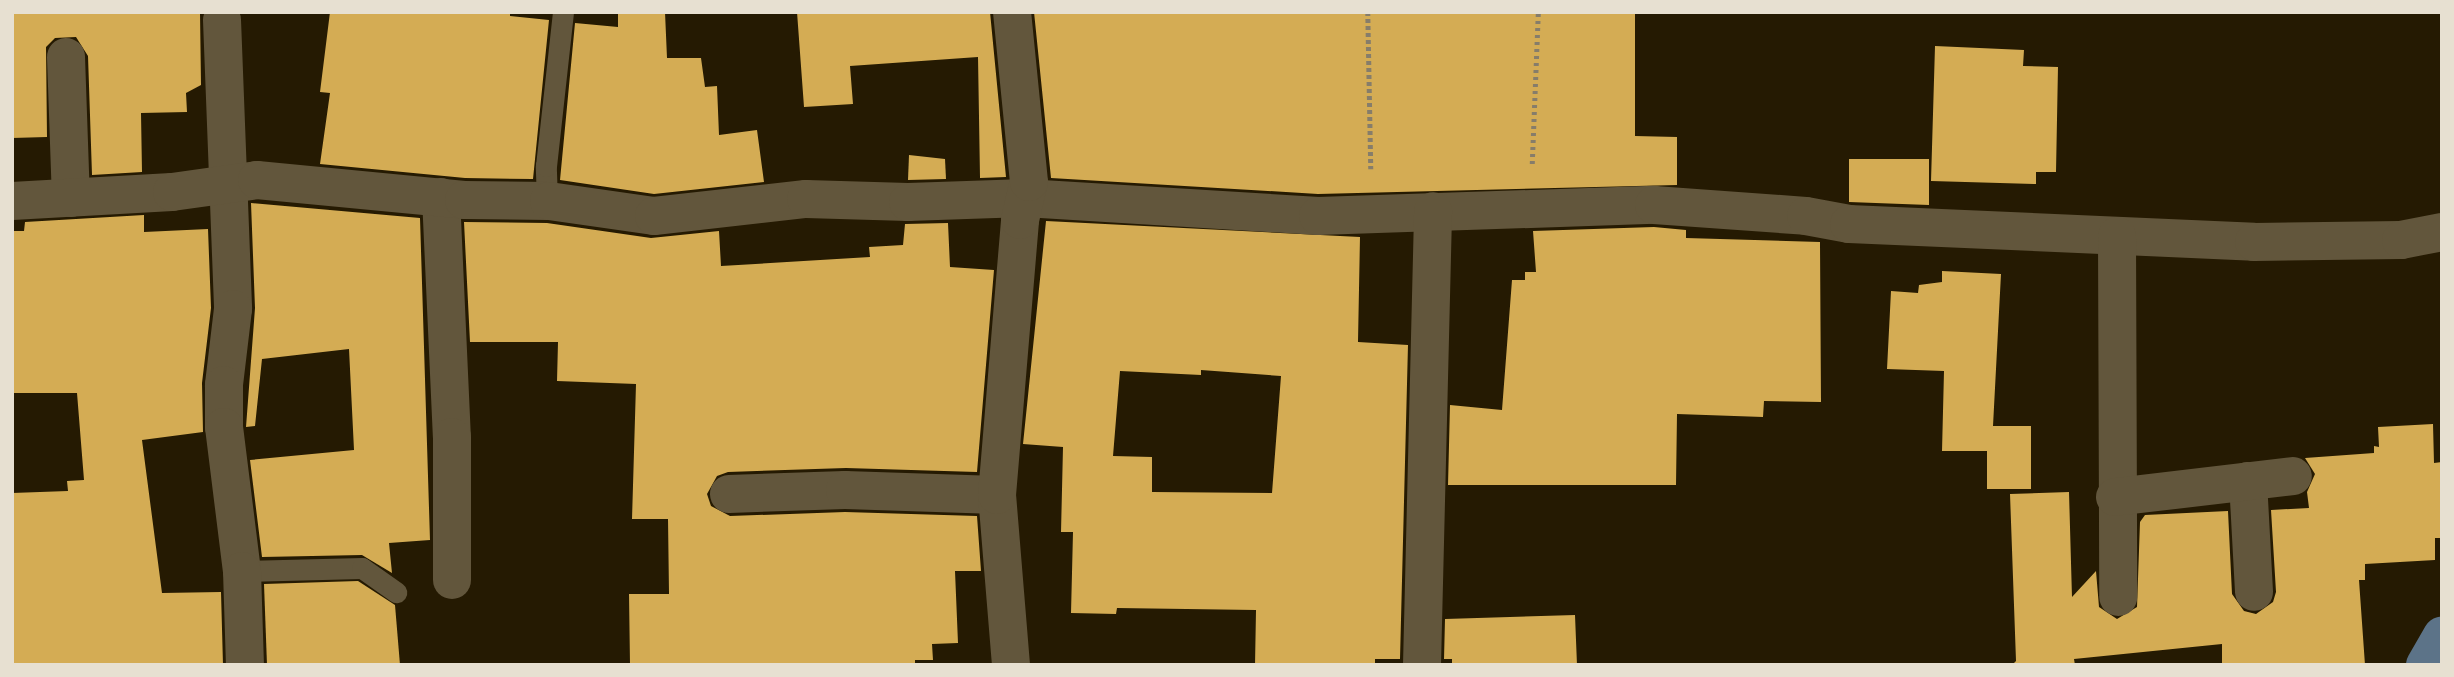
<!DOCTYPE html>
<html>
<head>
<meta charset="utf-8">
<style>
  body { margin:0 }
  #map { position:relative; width:2454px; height:677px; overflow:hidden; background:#251a02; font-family:Lato,sans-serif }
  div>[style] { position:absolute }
  .building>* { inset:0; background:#d4ac54 }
  .path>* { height:4.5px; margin-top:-2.25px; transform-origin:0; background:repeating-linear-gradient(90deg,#867d6a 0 3.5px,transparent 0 7px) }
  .lane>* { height:21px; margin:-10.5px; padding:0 10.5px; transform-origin:10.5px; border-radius:10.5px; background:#62563c }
  .street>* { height:38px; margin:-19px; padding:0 19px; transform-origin:19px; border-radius:19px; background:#62563c }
  .primary>* { height:38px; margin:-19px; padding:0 19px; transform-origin:19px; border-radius:19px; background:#5c7388 }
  span { translate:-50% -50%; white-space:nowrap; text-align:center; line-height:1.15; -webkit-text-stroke:7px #0a0601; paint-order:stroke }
  .frame { position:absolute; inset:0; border:14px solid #e7e0d1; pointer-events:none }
</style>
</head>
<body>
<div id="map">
  <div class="building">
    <div style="clip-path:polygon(12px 12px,200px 12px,201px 85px,186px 93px,187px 112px,141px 113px,142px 172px,92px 175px,88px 56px,76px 37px,55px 38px,46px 47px,47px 137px,12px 138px)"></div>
    <div style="clip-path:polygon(330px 12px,510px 12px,510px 16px,549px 20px,533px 179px,465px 178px,320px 164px,330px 93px,320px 92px)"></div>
    <div style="clip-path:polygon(618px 12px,665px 12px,667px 58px,701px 58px,705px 87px,717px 86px,719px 135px,757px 130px,764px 182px,654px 194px,560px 180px,575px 23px,618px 27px)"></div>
    <div style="clip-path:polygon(797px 12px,990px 12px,1006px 177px,980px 178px,978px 57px,850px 66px,853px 104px,804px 107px)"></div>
    <div style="clip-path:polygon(1034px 12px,1635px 14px,1635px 136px,1677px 137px,1677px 185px,1318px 194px,1051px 178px)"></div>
    <div style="clip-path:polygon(1935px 46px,2024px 50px,2023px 66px,2058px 67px,2056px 172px,2036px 172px,2036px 184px,1931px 181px)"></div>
    <div style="clip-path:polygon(909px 155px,945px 159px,946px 179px,908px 180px)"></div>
    <div style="clip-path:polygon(1849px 159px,1929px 159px,1929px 205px,1849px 202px)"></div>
    <div style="clip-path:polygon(251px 203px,420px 218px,430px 540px,389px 543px,392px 573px,362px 555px,262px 557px,250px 460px,354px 450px,349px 349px,262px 359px,255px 426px,246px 427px,255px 308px)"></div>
    <div style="clip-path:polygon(144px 215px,144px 232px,208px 229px,211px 308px,202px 383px,203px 432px,142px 440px,162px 593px,221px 592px,223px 665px,12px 665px,12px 493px,68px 491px,67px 481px,84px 480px,77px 393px,12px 393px,12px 231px,24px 231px,25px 222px)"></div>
    <div style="clip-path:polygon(evenodd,1046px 221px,1360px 237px,1358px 342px,1408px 345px,1400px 659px,1375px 659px,1375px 665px,1255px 665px,1256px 610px,1117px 608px,1116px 614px,1071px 613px,1073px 532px,1061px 532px,1063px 447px,1023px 444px,1046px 221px,1201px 370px,1281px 376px,1272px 493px,1152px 492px,1152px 457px,1113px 456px,1120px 371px,1201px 375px,1201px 370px)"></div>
    <div style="clip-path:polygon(464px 222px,547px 223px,651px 238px,719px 231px,721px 266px,870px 257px,869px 247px,903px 245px,905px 224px,948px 223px,950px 267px,994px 270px,977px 472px,846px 468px,728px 472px,717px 476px,707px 494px,711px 506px,730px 516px,845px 512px,977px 516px,981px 571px,955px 571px,958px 643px,932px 644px,933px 660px,915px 660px,915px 665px,630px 665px,629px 594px,669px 594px,668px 519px,632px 519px,636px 384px,557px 381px,558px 342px,470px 342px)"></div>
    <div style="clip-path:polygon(1654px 227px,1686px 230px,1686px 238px,1820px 242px,1821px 402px,1764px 401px,1763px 417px,1677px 414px,1676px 485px,1448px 485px,1450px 405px,1502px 410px,1512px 280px,1525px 280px,1525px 272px,1536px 272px,1533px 231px)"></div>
    <div style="clip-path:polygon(1942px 271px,2001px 274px,1993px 426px,2031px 426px,2031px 489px,1987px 489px,1987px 451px,1942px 451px,1944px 371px,1887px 369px,1891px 291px,1918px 293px,1919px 285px,1942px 282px)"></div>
    <div style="clip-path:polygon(2433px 424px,2434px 463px,2442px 462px,2442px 538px,2435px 538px,2435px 560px,2365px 564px,2365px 580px,2359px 580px,2365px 665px,2222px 665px,2222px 644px,2074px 659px,2075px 665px,2012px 665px,2016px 661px,2010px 494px,2069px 492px,2072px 597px,2096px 571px,2099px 607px,2117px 619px,2137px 607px,2140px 522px,2145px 515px,2228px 511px,2232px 594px,2244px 611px,2256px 614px,2273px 602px,2276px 592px,2271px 510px,2309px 508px,2307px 492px,2315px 474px,2305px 458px,2374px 453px,2374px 446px,2379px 447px,2378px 427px)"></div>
    <div style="clip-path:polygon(358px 581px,395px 605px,400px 665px,267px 665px,264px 584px)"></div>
    <div style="clip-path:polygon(1575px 615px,1577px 665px,1452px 665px,1452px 659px,1444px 659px,1445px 619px)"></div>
  </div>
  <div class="path">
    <div style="left:1368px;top:12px;width:157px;rotate:88.9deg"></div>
    <div style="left:1532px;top:164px;width:152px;rotate:-87.7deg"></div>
  </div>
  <div class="lane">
    <div style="left:547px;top:201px;width:35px;rotate:-92deg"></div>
    <div style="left:546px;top:166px;width:155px;rotate:-83.7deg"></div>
    <div style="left:242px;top:571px;width:120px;rotate:-1.4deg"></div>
    <div style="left:362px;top:568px;width:42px;rotate:35.2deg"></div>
  </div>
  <div class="street">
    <div style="left:222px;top:20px;width:289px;rotate:87.8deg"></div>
    <div style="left:233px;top:309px;width:77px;rotate:96.8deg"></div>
    <div style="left:224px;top:385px;width:42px;rotate:90deg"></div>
    <div style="left:224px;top:427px;width:145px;rotate:82.9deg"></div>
    <div style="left:242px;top:571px;width:94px;rotate:88.2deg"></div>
    <div style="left:66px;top:57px;width:141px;rotate:88deg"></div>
    <div style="left:441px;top:197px;width:240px;rotate:87.4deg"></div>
    <div style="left:452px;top:437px;width:143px;rotate:90deg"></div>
    <div style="left:12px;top:201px;width:160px;rotate:-3.2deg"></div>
    <div style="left:172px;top:192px;width:86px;rotate:-8deg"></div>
    <div style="left:257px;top:180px;width:208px;rotate:5.5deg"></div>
    <div style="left:464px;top:200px;width:85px;rotate:0.7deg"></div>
    <div style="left:549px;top:201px;width:106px;rotate:8.1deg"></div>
    <div style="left:654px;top:216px;width:153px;rotate:-6.4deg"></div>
    <div style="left:806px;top:199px;width:102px;rotate:1.7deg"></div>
    <div style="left:908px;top:202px;width:117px;rotate:-2deg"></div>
    <div style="left:1025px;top:198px;width:294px;rotate:3.5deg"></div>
    <div style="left:1318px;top:216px;width:336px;rotate:-1.9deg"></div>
    <div style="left:1654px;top:205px;width:152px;rotate:4.1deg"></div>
    <div style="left:1806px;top:216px;width:44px;rotate:10.5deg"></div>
    <div style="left:1849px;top:224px;width:405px;rotate:2.5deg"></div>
    <div style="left:2254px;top:242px;width:147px;rotate:-0.8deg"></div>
    <div style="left:2401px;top:240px;width:42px;rotate:-11deg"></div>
    <div style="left:2117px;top:236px;width:361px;rotate:89.8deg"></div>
    <div style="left:2248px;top:481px;width:111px;rotate:86.9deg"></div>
    <div style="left:729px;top:494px;width:116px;rotate:-2deg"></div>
    <div style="left:845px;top:490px;width:152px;rotate:1.9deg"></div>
    <div style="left:2115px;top:497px;width:179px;rotate:-6.7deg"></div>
    <div style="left:1011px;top:665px;width:171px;rotate:-94.7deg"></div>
    <div style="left:997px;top:495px;width:276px;rotate:-85.2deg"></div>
    <div style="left:1020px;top:220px;width:39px;rotate:-77deg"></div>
    <div style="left:1029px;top:182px;width:171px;rotate:-95.7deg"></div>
    <div style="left:1422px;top:665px;width:454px;rotate:-88.6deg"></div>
  </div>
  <div class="primary">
    <div style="left:2425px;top:665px;width:34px;rotate:-60deg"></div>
  </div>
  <div class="frame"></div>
</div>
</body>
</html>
